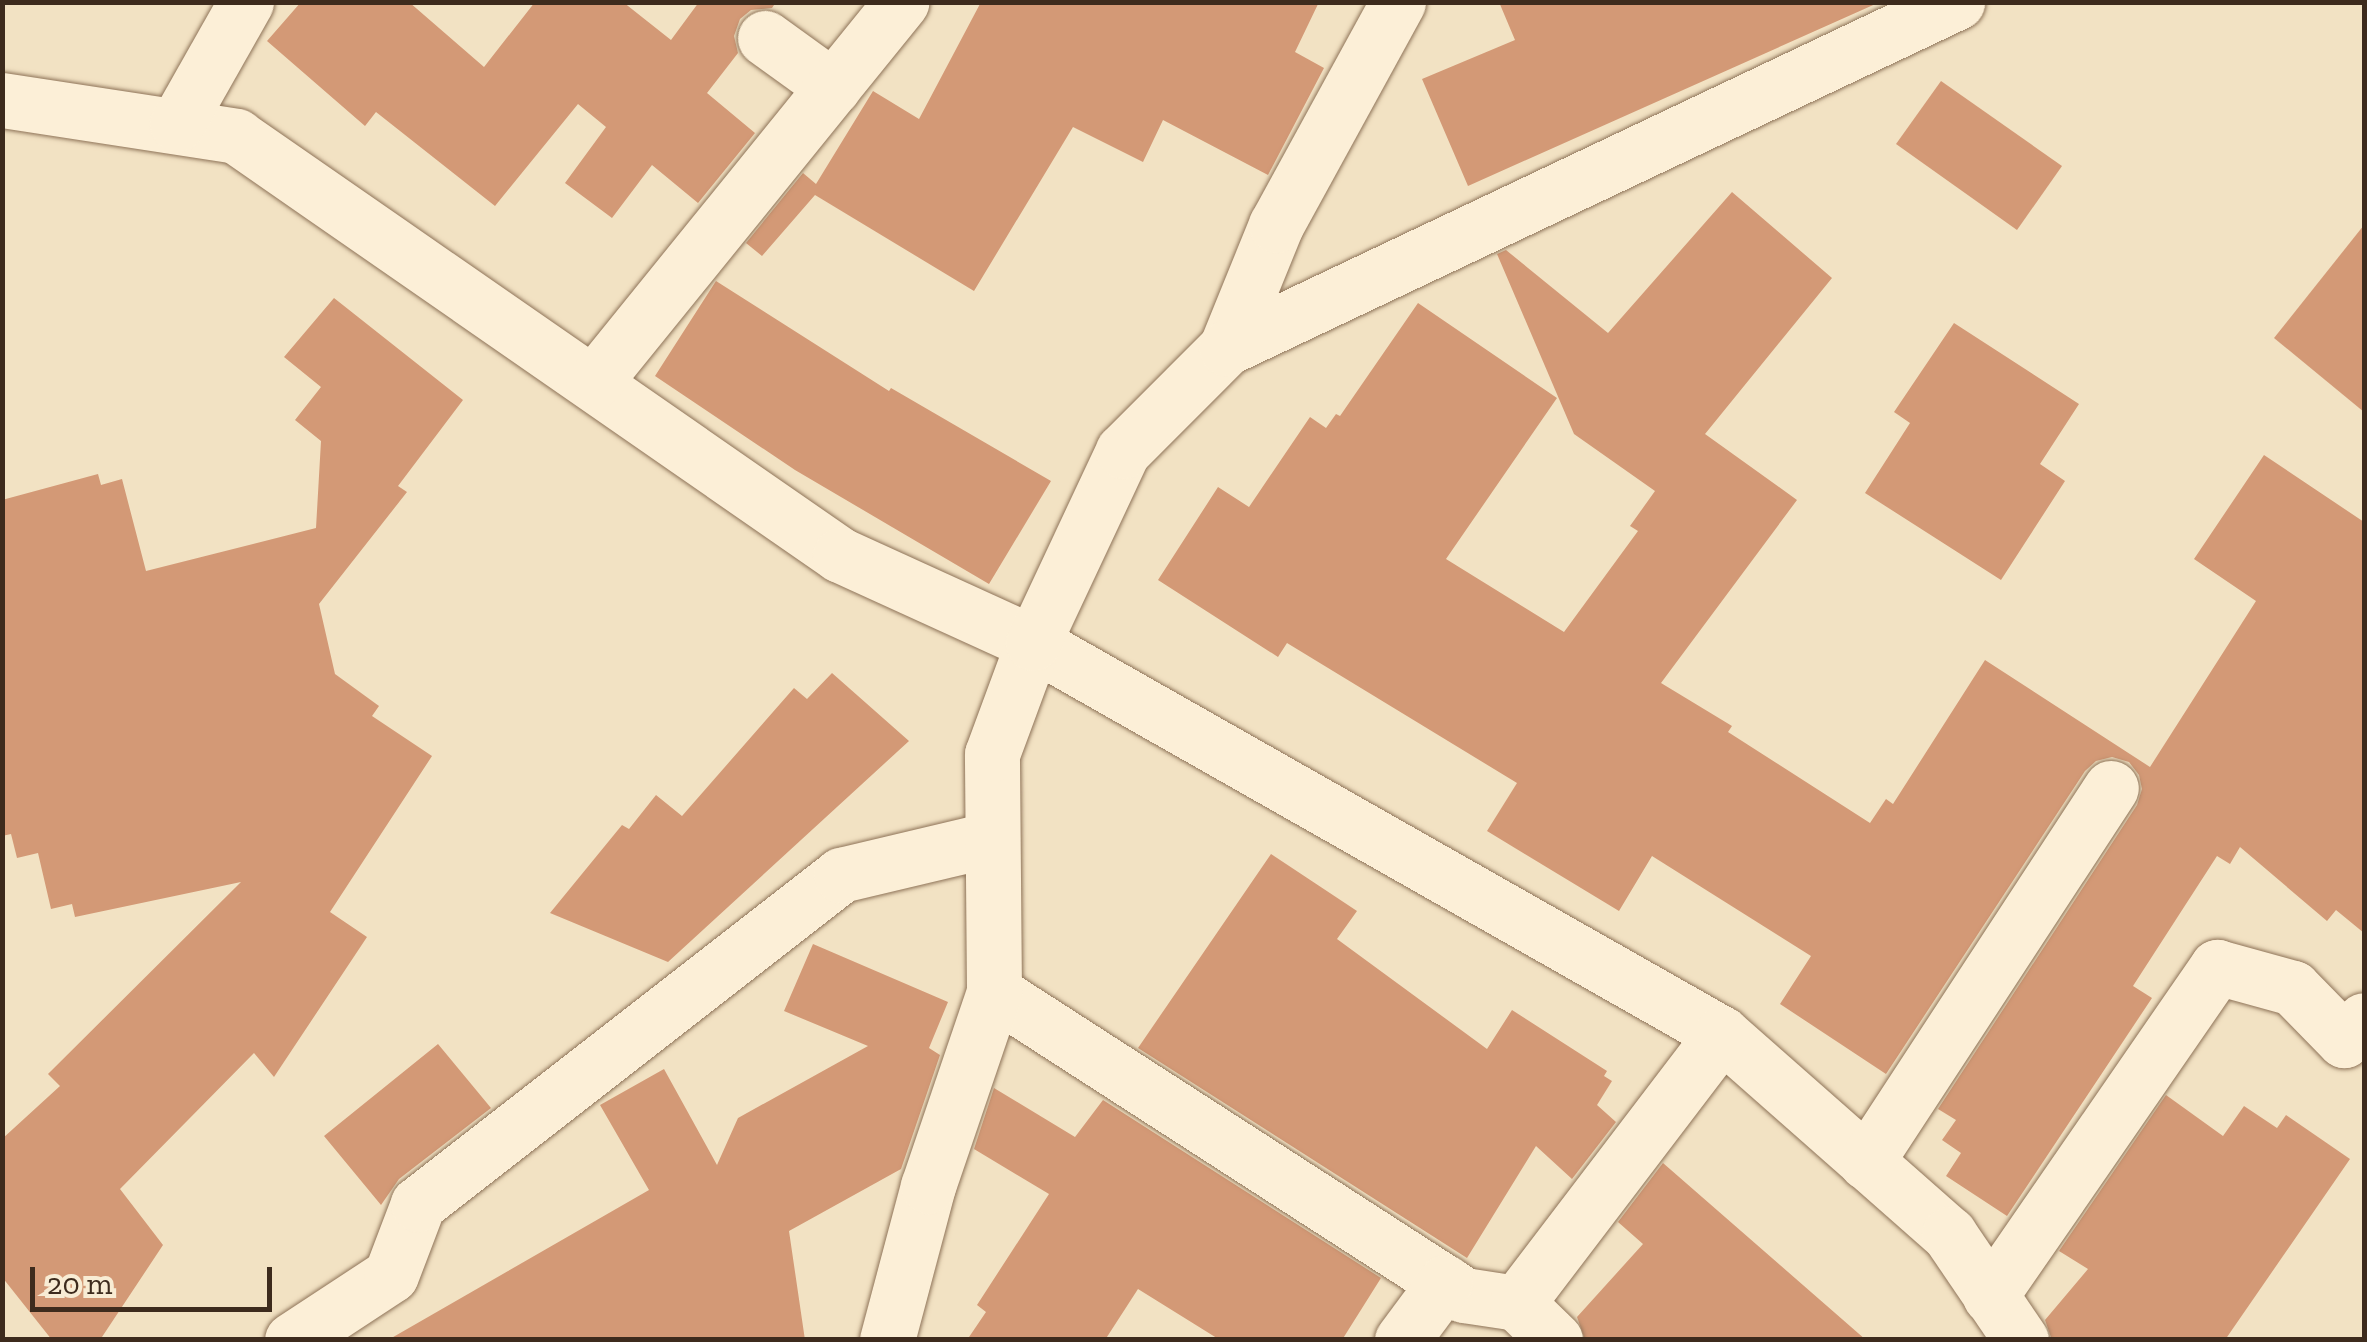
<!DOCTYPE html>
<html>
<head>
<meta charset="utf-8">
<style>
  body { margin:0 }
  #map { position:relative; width:2367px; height:1342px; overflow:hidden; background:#f2e2c3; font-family:"Zilla Slab",serif }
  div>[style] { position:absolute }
  .building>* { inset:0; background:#d39976 }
  .roads { filter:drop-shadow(0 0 2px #8e7358) drop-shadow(0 0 2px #8e7358) }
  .minor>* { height:55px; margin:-27.5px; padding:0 27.5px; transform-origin:27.5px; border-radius:27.5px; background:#fcefd7 }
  span { translate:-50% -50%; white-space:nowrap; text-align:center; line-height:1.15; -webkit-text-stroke:9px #f8ecd4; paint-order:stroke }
  .frame { position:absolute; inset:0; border:5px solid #3d2b1d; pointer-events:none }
  .scale { position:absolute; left:30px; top:1267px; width:242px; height:45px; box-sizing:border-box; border:5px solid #3d2b1d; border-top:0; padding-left:12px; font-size:30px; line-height:35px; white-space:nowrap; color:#3d2b1d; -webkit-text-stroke:8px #f8ecd4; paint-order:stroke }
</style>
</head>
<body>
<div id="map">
  <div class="building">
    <div style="clip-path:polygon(301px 2px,409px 2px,484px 67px,535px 2px,623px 2px,671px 40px,699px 2px,776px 2px,772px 8px,751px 10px,740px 19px,734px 36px,738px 53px,707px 93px,755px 133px,698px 203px,652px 165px,612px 218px,565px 183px,606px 127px,578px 104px,495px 206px,376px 112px,365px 126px,267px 41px)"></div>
    <div style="clip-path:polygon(981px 2px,1319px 2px,1295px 52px,1324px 68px,1268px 175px,1163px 120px,1143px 162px,1073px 127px,974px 291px,815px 195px,762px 256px,746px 243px,803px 173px,816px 184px,873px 91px,919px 119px)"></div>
    <div style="clip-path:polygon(1499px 2px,1880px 2px,1468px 186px,1422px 79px,1515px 40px)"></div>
    <div style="clip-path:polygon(1941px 81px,2062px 166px,2017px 230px,1896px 144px)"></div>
    <div style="clip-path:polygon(1732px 192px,1832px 278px,1705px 434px,1797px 500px,1661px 683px,1732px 726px,1728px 732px,1870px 823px,1886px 799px,1893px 804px,1985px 660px,2150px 767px,2256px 601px,2194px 559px,2264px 455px,2364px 522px,2364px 933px,2336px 910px,2327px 921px,2240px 847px,2230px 864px,2217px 856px,2133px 986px,2152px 998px,2007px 1216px,1946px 1176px,1961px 1153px,1942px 1140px,1956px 1120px,1938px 1109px,2137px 805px,2142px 789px,2139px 775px,2129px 762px,2112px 757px,2096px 761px,2085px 771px,1886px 1074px,1780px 1004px,1811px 956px,1652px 856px,1619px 911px,1487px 831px,1517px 783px,1287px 643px,1278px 657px,1158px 580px,1218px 487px,1249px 507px,1310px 417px,1326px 428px,1336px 414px,1340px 416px,1418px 303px,1557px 398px,1446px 559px,1564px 632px,1638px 531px,1630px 526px,1655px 491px,1574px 434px,1497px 254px,1506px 250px,1608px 333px)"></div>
    <div style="clip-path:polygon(2364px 225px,2364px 412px,2274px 338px)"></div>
    <div style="clip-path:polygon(716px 281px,889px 391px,891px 388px,1051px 481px,989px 584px,795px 470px,655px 376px)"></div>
    <div style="clip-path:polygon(334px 298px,463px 400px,398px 486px,407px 492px,319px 604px,335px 674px,379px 706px,372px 716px,432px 756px,330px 912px,367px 937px,274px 1077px,254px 1053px,120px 1189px,163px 1245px,100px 1340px,52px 1340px,2px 1277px,2px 1139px,60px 1086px,48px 1074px,241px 882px,75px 917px,72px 904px,51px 909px,38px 853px,17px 858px,11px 834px,2px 836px,2px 500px,98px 474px,101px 485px,122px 479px,146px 571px,316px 528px,321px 441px,295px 420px,321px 387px,284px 357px)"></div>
    <div style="clip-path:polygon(1954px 323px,2079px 404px,2040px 464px,2065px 481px,2001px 580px,1865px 493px,1910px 423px,1894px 412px)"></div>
    <div style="clip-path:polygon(832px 673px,909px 741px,668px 962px,550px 913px,622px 825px,629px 829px,656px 795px,682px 816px,794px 688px,807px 699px)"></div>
    <div style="clip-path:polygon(1271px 854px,1357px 911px,1337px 939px,1487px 1049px,1512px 1010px,1607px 1071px,1604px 1076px,1612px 1081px,1597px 1105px,1616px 1122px,1572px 1179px,1536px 1146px,1467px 1258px,1138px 1048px)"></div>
    <div style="clip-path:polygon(813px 944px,948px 1002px,929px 1048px,940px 1055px,901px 1169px,789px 1231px,805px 1340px,388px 1340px,649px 1190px,600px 1105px,664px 1069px,717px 1165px,738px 1118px,868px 1046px,784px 1011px)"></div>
    <div style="clip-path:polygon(438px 1044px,491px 1108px,399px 1179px,381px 1205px,324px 1136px)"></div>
    <div style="clip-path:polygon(994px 1088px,1075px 1137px,1103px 1100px,1381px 1278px,1342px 1340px,1220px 1340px,1138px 1289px,1105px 1340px,967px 1340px,986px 1312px,977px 1305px,1049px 1194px,974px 1149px)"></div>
    <div style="clip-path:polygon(2166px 1095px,2223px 1136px,2244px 1106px,2277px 1128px,2286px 1115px,2350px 1159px,2225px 1340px,2052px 1340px,2045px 1320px,2088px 1269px,2059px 1251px)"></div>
    <div style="clip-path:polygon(1663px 1163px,1866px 1340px,1585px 1340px,1577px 1317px,1643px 1244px,1618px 1222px)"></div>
  </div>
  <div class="roads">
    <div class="minor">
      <div style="left:765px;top:38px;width:84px;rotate:35.8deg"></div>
      <div style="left:2px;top:100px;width:237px;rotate:8.7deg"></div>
      <div style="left:236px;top:136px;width:735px;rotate:34.75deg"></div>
      <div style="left:840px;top:555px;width:212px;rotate:24.5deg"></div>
      <div style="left:1033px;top:643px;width:792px;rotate:29.57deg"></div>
      <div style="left:1722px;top:1034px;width:303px;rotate:41.4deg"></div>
      <div style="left:1949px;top:1234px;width:128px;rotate:55.8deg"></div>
      <div style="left:177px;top:124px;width:140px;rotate:-60.5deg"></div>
      <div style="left:1226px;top:348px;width:133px;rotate:-67.9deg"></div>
      <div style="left:1276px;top:225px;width:254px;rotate:-61.3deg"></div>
      <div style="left:593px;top:383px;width:490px;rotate:-51deg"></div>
      <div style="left:994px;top:992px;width:559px;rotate:32.81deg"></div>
      <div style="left:1464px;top:1295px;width:54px;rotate:8.6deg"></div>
      <div style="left:1517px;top:1303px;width:338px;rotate:-52.7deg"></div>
      <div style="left:1866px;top:1162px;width:447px;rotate:-56.8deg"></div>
      <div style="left:1990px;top:1296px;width:400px;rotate:-55.4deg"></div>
      <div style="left:2217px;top:967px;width:79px;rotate:15.4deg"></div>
      <div style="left:2293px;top:988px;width:73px;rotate:45.6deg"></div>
      <div style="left:2344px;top:1040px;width:28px;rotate:-45deg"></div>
      <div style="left:1517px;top:1303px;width:53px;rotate:44.2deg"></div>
      <div style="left:292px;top:1340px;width:118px;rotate:-33.3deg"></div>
      <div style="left:391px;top:1275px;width:76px;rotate:-69.2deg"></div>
      <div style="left:418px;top:1204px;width:536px;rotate:-37.87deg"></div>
      <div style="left:841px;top:875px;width:155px;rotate:-13.4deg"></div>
      <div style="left:887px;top:1340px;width:159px;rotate:-75.1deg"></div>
      <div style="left:928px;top:1186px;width:205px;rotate:-71.2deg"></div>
      <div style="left:994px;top:992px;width:238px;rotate:-90.5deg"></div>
      <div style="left:992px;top:754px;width:118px;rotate:-69.7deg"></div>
      <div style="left:1033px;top:643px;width:212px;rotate:-64.9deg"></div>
      <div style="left:1123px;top:451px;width:146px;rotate:-45deg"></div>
      <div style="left:1226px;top:348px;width:809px;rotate:-25.33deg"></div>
      <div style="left:1402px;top:1340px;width:72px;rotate:-53.4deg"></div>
    </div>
  </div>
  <div class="frame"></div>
  <div class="scale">20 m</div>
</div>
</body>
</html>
